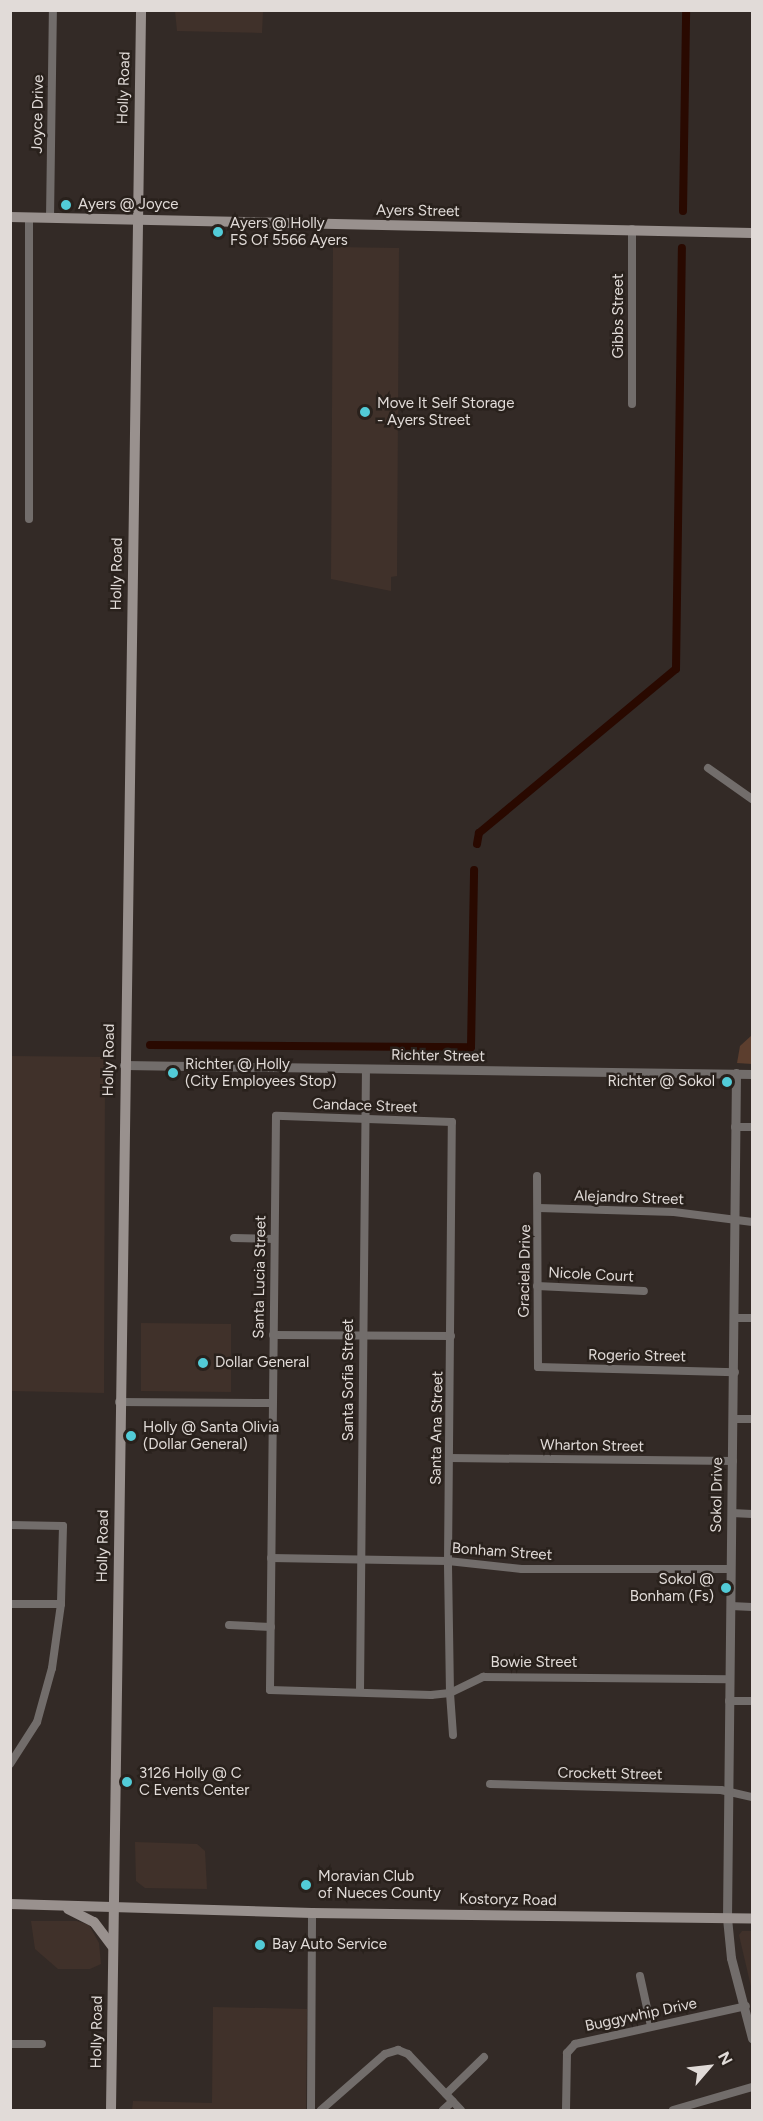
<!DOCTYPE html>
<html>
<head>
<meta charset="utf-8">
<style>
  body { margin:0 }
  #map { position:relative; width:763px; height:2121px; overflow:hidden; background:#332a26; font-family:Figtree,sans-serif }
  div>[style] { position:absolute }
  .built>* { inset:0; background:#40312a }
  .green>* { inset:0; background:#5c3e2e }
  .canal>* { height:8px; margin:-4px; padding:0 4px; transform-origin:4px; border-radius:4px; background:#290900 }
  .minor>* { height:8px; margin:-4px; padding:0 4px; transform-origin:4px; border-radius:4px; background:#726d6b }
  .tertiary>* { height:9px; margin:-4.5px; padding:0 4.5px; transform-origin:4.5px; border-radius:4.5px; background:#726d6b }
  .secondary>* { height:10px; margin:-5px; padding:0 5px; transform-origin:5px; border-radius:5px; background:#99918e }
  .dots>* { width:16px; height:16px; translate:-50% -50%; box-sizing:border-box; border:3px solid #29211c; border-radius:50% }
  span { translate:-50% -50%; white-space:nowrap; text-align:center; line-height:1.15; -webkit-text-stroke:5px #29211c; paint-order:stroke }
  .street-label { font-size:15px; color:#e1dbd8 }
  .poi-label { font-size:15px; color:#e1dbd8 }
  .left { translate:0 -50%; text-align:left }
  .right { translate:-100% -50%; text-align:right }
  .frame { position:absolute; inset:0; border:12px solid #e1dbd8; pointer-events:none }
  .north { position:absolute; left:679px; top:2037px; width:60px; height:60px; -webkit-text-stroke:4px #29211c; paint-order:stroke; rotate:62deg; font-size:16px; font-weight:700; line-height:24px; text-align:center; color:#e1dbd8 }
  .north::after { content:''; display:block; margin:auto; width:21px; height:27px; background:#e1dbd8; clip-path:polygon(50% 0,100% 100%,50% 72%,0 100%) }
</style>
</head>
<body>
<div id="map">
  <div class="built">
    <div style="clip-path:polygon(175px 11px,263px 11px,262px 33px,177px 31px)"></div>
    <div style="clip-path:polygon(333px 247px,399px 248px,397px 576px,391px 577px,391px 591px,331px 579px)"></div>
    <div style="clip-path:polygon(11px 1056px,105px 1057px,104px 1393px,11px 1391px)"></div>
    <div style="clip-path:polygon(141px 1323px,231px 1324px,231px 1392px,141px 1391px)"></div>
    <div style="clip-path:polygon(135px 1842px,197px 1844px,205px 1851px,207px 1889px,145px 1888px,136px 1881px)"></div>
    <div style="clip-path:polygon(31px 1921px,77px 1921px,89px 1925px,99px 1943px,101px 1964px,90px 1969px,58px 1969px,35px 1949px)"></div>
    <div style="clip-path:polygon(742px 1931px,752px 1931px,752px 1991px,739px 1935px)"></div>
    <div style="clip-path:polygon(213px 2007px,307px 2009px,306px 2110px,132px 2110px,133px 2101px,212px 2103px)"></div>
  </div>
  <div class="green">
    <div style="clip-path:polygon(752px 1035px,752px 1064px,737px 1063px,740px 1046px)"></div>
  </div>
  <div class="canal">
    <div style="left:683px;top:211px;width:201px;rotate:-89.1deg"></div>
    <div style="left:477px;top:844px;width:11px;rotate:-80deg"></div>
    <div style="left:479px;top:833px;width:256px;rotate:-39.8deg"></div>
    <div style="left:676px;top:669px;width:421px;rotate:-89.2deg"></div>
    <div style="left:150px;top:1045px;width:321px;rotate:0.4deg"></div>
    <div style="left:471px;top:1047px;width:177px;rotate:-89deg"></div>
  </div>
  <div class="minor">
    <div style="left:29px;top:218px;width:301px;rotate:90deg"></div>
    <div style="left:50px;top:218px;width:208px;rotate:-89.2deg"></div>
    <div style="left:632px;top:229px;width:175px;rotate:90deg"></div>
    <div style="left:708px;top:768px;width:54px;rotate:35.2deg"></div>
    <div style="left:735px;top:1127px;width:17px"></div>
    <div style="left:537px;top:1176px;width:191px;rotate:89.7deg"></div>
    <div style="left:538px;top:1367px;width:197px;rotate:1.5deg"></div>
    <div style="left:539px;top:1208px;width:135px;rotate:1.7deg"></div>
    <div style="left:674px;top:1212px;width:79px;rotate:7.3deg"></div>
    <div style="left:234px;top:1238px;width:40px;rotate:1.4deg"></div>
    <div style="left:537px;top:1286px;width:107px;rotate:2.7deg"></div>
    <div style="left:734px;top:1318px;width:18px"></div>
    <div style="left:273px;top:1335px;width:178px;rotate:0.3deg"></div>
    <div style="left:119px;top:1402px;width:153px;rotate:0.4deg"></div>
    <div style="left:733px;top:1419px;width:19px"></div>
    <div style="left:450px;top:1458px;width:283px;rotate:0.6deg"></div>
    <div style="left:732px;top:1513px;width:20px;rotate:3deg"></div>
    <div style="left:10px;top:1525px;width:53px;rotate:1.1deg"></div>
    <div style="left:63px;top:1526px;width:78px;rotate:91.5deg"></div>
    <div style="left:61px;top:1604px;width:65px;rotate:98deg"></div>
    <div style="left:52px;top:1668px;width:56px;rotate:105.5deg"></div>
    <div style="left:37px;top:1722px;width:50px;rotate:122.7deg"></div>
    <div style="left:271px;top:1558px;width:177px;rotate:1deg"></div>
    <div style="left:448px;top:1561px;width:74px;rotate:6.2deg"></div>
    <div style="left:522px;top:1569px;width:209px"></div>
    <div style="left:10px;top:1604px;width:51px"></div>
    <div style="left:731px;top:1606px;width:21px;rotate:3deg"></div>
    <div style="left:229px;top:1625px;width:42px;rotate:2.7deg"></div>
    <div style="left:360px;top:1691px;width:621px;rotate:-89.45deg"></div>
    <div style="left:729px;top:1701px;width:23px"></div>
    <div style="left:453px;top:1735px;width:42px;rotate:-94.1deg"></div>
    <div style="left:450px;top:1693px;width:132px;rotate:-90.9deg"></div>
    <div style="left:448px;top:1561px;width:439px;rotate:-89.5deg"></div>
    <div style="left:452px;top:1122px;width:176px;rotate:-178deg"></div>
    <div style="left:276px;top:1116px;width:574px;rotate:90.6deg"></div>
    <div style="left:270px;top:1690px;width:161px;rotate:1.8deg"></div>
    <div style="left:431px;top:1695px;width:19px;rotate:-6deg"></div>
    <div style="left:450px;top:1693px;width:37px;rotate:-26deg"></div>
    <div style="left:483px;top:1677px;width:247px;rotate:0.5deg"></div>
    <div style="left:490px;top:1784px;width:231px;rotate:1.5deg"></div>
    <div style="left:721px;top:1790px;width:32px;rotate:13deg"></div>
    <div style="left:640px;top:1976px;width:51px;rotate:77.6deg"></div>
    <div style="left:10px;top:2044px;width:32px"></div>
    <div style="left:446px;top:2094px;width:53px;rotate:-44.2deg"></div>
    <div style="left:311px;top:2110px;width:197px;rotate:-89.7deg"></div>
    <div style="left:321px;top:2110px;width:85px;rotate:-41.2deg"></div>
    <div style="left:385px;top:2054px;width:14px;rotate:-17deg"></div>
    <div style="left:398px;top:2050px;width:11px;rotate:22deg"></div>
    <div style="left:408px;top:2054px;width:77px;rotate:46.6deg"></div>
    <div style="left:443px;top:2110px;width:13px;rotate:-42deg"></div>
    <div style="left:566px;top:2110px;width:57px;rotate:-89deg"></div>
    <div style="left:567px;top:2053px;width:12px;rotate:-48deg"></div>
    <div style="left:575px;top:2044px;width:175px;rotate:-12.5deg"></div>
    <div style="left:673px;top:2110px;width:82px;rotate:-16.2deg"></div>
  </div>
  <div class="tertiary">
    <div style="left:124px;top:1065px;width:628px;rotate:0.82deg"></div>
    <div style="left:736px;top:1073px;width:845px;rotate:90.61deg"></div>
    <div style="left:727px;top:1918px;width:40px;rotate:84.3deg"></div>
    <div style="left:731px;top:1958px;width:83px;rotate:75.3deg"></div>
  </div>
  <div class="secondary">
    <div style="left:10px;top:217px;width:742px;rotate:1.24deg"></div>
    <div style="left:10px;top:1904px;width:302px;rotate:1.7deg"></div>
    <div style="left:312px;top:1913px;width:440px;rotate:0.7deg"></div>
    <div style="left:68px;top:1909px;width:29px;rotate:27deg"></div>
    <div style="left:94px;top:1922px;width:30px;rotate:53deg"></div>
    <div style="left:111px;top:2110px;width:2100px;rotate:-89.18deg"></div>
  </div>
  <div class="dots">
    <div style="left:66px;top:205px;background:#52cbd7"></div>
    <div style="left:218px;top:232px;background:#52cbd7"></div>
    <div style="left:365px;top:412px;background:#52cbd7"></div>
    <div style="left:173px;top:1073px;background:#52cbd7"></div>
    <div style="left:727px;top:1082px;background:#52cbd7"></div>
    <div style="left:203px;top:1363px;background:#52cbd7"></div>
    <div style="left:131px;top:1436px;background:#52cbd7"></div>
    <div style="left:726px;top:1588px;background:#52cbd7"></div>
    <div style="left:127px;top:1782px;background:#52cbd7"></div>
    <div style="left:306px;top:1885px;background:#52cbd7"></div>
    <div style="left:260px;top:1945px;background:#52cbd7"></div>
  </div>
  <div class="street-label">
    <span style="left:124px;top:88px;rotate:-88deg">Holly Road</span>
    <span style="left:38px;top:114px;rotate:-89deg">Joyce Drive</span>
    <span style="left:418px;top:211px;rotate:1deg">Ayers Street</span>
    <span style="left:619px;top:316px;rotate:-90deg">Gibbs Street</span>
    <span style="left:117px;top:574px;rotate:-89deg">Holly Road</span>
    <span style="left:438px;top:1056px;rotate:1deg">Richter Street</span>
    <span style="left:109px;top:1060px;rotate:-89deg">Holly Road</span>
    <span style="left:365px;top:1106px;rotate:2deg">Candace Street</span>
    <span style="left:629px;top:1198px;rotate:2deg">Alejandro Street</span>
    <span style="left:525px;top:1271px;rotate:-89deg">Graciela Drive</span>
    <span style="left:591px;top:1275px;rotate:3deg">Nicole Court</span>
    <span style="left:260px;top:1277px;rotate:-89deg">Santa Lucia Street</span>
    <span style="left:637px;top:1356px;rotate:1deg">Rogerio Street</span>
    <span style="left:349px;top:1380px;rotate:-90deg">Santa Sofia Street</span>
    <span style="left:437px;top:1428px;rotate:-89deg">Santa Ana Street</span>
    <span style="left:592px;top:1446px;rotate:1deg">Wharton Street</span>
    <span style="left:717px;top:1495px;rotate:-89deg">Sokol Drive</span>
    <span style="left:103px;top:1546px;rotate:-89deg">Holly Road</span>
    <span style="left:502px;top:1552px;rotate:4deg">Bonham Street</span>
    <span style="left:534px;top:1663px">Bowie Street</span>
    <span style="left:610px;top:1774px;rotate:1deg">Crockett Street</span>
    <span style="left:508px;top:1900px;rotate:1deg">Kostoryz Road</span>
    <span style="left:641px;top:2015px;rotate:-12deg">Buggywhip Drive</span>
    <span style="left:97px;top:2032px;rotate:-89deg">Holly Road</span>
  </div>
  <div class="poi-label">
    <span class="left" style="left:78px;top:205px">Ayers @ Joyce</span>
    <span class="left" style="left:230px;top:232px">Ayers @ Holly<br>FS Of 5566 Ayers</span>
    <span class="left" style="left:377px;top:412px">Move It Self Storage<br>- Ayers Street</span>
    <span class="left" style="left:185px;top:1073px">Richter @ Holly<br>(City Employees Stop)</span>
    <span class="right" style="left:715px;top:1082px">Richter @ Sokol</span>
    <span class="left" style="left:215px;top:1363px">Dollar General</span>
    <span class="left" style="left:143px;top:1436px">Holly @ Santa Olivia<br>(Dollar General)</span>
    <span class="right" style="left:714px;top:1588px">Sokol @<br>Bonham (Fs)</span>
    <span class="left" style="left:139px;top:1782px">3126 Holly @ C<br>C Events Center</span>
    <span class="left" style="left:318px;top:1885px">Moravian Club<br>of Nueces County</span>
    <span class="left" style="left:272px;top:1945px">Bay Auto Service</span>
  </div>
  <div class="frame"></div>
  <div class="north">N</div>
</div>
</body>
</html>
